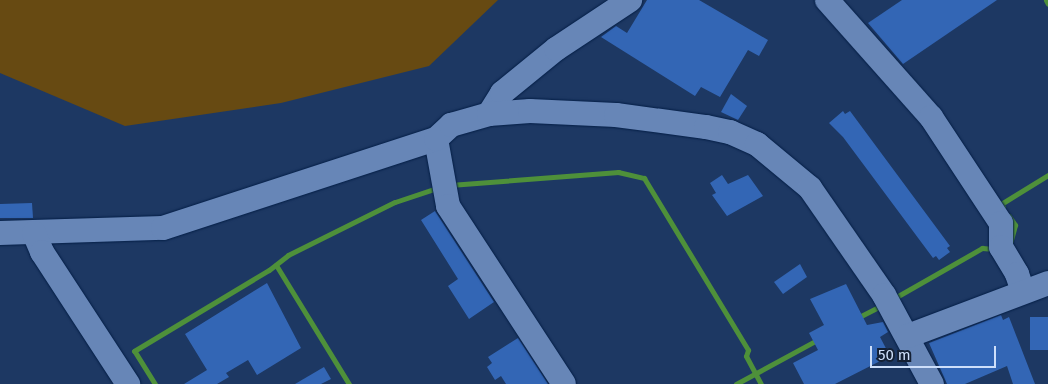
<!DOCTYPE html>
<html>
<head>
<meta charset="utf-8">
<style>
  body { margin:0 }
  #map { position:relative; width:1048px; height:384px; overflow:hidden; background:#1d3863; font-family:"Fira Sans",sans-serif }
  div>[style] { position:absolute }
  .green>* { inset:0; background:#674a12 }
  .stream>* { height:5px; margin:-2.5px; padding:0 2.5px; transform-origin:2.5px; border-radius:2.5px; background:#4e903a }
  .building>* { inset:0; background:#3366b5 }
  .roads { filter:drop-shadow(0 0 1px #041e46) drop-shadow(0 0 1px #041e46) }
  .minor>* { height:24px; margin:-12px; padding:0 12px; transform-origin:12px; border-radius:12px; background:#6786b7 }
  span { translate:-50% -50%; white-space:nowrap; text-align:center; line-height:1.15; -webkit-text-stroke:4px #142034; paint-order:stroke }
  .scale { position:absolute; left:870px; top:346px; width:126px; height:22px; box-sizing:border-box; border:2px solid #cedffa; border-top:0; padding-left:6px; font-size:15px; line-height:18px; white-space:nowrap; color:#cedffa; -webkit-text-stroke:4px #142034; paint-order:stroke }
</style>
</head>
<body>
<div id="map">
  <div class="green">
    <div style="clip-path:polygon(0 0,498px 0,429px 66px,281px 103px,125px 126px,0 73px)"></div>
  </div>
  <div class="stream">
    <div style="left:1046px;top:0;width:4px;rotate:63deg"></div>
    <div style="left:450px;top:185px;width:169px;rotate:-4.4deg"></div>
    <div style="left:618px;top:172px;width:27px;rotate:13deg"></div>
    <div style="left:644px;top:178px;width:201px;rotate:58.8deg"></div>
    <div style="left:748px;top:350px;width:6px;rotate:108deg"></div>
    <div style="left:746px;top:356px;width:32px;rotate:62deg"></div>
    <div style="left:1003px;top:207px;width:4px;rotate:-124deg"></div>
    <div style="left:1001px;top:204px;width:55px;rotate:-31.7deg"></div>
    <div style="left:1009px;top:216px;width:11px;rotate:56deg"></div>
    <div style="left:1015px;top:225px;width:20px;rotate:105deg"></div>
    <div style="left:276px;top:265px;width:140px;rotate:58.5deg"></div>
    <div style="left:898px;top:296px;width:97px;rotate:-29.7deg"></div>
    <div style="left:982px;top:248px;width:12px;rotate:5deg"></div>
    <div style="left:857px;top:318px;width:28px;rotate:-27deg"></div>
    <div style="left:155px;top:384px;width:39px;rotate:-122deg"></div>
    <div style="left:134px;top:351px;width:157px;rotate:-31deg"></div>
    <div style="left:269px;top:270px;width:24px;rotate:-38deg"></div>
    <div style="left:288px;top:255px;width:119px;rotate:-26.4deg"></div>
    <div style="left:395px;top:202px;width:47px;rotate:-18.4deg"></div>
    <div style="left:736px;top:384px;width:94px;rotate:-28.5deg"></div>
  </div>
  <div class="building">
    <div style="clip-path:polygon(647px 0,699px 0,768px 40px,759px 56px,748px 50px,720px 97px,701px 87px,695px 96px,601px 37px,616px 26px,627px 33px)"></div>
    <div style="clip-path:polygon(902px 0,997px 0,903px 64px,868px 23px)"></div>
    <div style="clip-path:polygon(731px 94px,747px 106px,738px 120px,721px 112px)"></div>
    <div style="clip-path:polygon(843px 111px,845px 114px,850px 111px,950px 246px,947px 248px,950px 252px,939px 260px,936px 256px,933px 258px,843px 137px,829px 123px)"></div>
    <div style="clip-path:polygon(722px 175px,728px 184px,748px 175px,763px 196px,727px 216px,712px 195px,716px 193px,710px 183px)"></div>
    <div style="clip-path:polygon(32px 203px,33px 218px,0 218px,0 204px)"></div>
    <div style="clip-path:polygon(435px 211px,494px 302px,469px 319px,448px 286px,458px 279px,421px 220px)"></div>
    <div style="clip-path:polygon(800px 264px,807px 277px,783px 294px,774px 282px)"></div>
    <div style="clip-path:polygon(267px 283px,301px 348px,257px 375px,248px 360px,226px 373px,229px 377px,217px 384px,184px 384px,207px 370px,185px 334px)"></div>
    <div style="clip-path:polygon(846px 284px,867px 325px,883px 322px,888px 332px,880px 337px,890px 356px,835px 384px,804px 384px,793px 363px,818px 350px,809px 333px,824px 325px,810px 299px)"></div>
    <div style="clip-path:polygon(1001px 315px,1003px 320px,1009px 317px,1035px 384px,1013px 384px,1007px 366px,965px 384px,947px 384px,929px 343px)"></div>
    <div style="clip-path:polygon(1030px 317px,1048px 317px,1048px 350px,1030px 350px)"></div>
    <div style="clip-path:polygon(518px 338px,548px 384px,506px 384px,501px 376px,495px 380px,487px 367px,492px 363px,488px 357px)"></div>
    <div style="clip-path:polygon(324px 367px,331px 379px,321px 384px,295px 384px)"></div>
  </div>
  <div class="roads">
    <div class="minor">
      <div style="left:827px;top:0;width:157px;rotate:48.4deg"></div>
      <div style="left:931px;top:117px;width:127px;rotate:56.6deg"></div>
      <div style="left:1001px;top:223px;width:24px;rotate:90deg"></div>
      <div style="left:1001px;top:247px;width:31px;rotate:59deg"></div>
      <div style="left:1017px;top:274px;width:18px;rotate:71deg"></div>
      <div style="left:489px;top:114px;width:25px;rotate:-58deg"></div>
      <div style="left:502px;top:93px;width:70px;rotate:-39.2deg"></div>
      <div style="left:556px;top:49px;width:89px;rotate:-33.5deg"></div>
      <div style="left:436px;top:139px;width:68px;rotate:79.8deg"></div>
      <div style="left:448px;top:206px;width:212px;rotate:56.9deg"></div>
      <div style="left:0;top:233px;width:163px;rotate:-1.8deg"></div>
      <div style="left:163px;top:228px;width:287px;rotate:-18.1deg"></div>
      <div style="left:436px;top:139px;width:21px;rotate:-43deg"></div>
      <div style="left:451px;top:125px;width:40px;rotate:-16deg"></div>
      <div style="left:489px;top:114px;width:41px;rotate:-4.2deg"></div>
      <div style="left:530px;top:111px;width:86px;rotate:2.7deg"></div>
      <div style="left:616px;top:115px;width:91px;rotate:7.6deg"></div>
      <div style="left:706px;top:127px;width:25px;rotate:12deg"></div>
      <div style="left:730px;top:132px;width:30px;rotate:24deg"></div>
      <div style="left:757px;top:144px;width:69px;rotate:39.7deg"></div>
      <div style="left:810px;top:188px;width:130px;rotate:55.3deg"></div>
      <div style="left:884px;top:295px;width:101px;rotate:61.7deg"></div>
      <div style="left:34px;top:233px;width:21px;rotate:67deg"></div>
      <div style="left:42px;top:252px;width:158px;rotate:56.9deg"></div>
      <div style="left:908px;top:336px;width:150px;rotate:-20.7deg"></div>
    </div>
  </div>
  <div class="scale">50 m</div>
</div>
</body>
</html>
